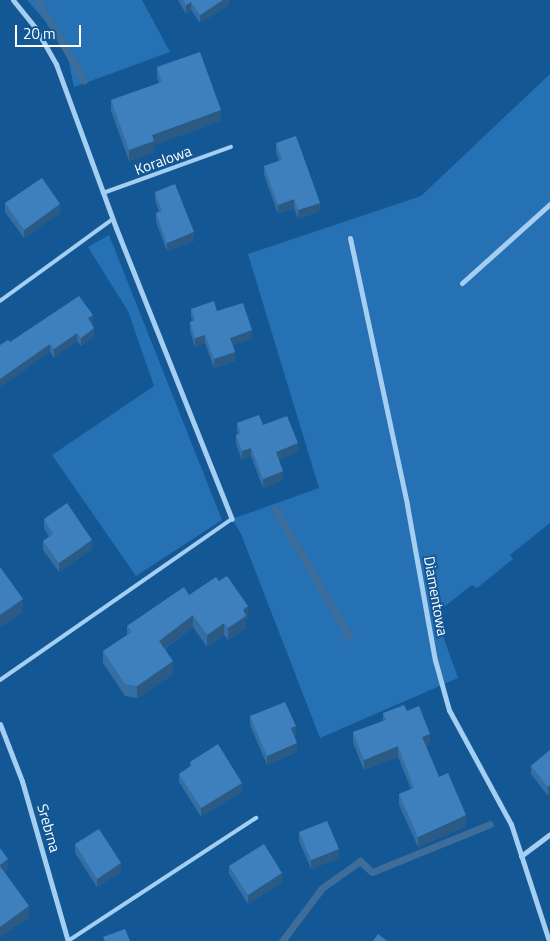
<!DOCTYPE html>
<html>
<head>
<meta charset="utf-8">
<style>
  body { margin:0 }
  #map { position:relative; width:550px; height:941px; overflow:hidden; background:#145795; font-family:"Titillium Web",sans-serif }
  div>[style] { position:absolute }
  .green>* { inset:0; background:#2671b4 }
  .stream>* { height:7px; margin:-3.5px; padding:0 3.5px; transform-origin:3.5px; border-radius:3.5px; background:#3e6d9a }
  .service>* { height:4px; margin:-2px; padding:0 2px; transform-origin:2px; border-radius:2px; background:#a4cef2 }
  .minor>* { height:5px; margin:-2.5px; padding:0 2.5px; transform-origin:2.5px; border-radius:2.5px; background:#a4cef2 }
  .wall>* { inset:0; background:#346ea3 }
  .shaded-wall>* { inset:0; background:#2b5a84 }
  .building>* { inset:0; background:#3d80bd }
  span { translate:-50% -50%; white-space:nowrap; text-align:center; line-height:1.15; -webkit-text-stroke:4px #145795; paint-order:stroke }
  .street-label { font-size:15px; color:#fff }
  .scale { position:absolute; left:15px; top:25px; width:66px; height:22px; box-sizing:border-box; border:2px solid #fff; border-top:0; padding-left:6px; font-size:15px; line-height:18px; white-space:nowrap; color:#fff; -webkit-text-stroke:4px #145795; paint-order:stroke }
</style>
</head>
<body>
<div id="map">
  <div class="green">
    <div style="clip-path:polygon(27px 0,142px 0,170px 52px,74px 87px,68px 58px,46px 22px)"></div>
    <div style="clip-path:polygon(550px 74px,550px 523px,510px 555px,513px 559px,477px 588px,472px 585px,435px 614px,458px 678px,320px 738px,241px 534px,232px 519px,319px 488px,248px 254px,421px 196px)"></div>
    <div style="clip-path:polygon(109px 235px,222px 520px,136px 576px,52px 455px,154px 386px,128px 311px,88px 247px)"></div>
  </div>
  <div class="stream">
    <div style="left:37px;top:0;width:93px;rotate:59.6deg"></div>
    <div style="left:275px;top:509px;width:149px;rotate:59.8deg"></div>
    <div style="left:282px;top:941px;width:66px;rotate:-53deg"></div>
    <div style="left:322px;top:888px;width:47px;rotate:-35.4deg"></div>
    <div style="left:360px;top:861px;width:16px;rotate:43deg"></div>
    <div style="left:372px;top:872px;width:127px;rotate:-22.1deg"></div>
  </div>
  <div class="service">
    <div style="left:103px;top:193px;width:136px;rotate:-19.8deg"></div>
    <div style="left:0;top:301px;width:140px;rotate:-36deg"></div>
    <div style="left:0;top:680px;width:282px;rotate:-34.8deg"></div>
    <div style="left:68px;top:941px;width:225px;rotate:-33.2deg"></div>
  </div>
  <div class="minor">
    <div style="left:13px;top:0;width:35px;rotate:51deg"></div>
    <div style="left:35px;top:27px;width:43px;rotate:60.4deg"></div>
    <div style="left:56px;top:64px;width:175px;rotate:69.9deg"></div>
    <div style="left:116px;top:228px;width:313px;rotate:68.3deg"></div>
    <div style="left:350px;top:238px;width:273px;rotate:77.9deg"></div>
    <div style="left:407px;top:505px;width:158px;rotate:79.8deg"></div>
    <div style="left:435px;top:660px;width:52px;rotate:74.4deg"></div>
    <div style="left:449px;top:710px;width:130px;rotate:61.5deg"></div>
    <div style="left:511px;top:824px;width:123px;rotate:72deg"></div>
    <div style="left:462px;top:283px;width:118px;rotate:-41.9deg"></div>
    <div style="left:0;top:724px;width:61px;rotate:68.9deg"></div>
    <div style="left:22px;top:781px;width:166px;rotate:74deg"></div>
    <div style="left:521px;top:856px;width:36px;rotate:-37deg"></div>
  </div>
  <div class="wall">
    <div style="clip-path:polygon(178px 0,229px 0,229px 5px,200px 23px,191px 10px,186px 14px)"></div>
    <div style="clip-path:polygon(157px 67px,221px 121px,154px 145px,154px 152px,129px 161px,111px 111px,111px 100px,159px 83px,157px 78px)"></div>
    <div style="clip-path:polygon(276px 143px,320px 211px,298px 219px,294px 208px,278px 214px,264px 175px,264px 166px,279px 161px,276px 152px)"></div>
    <div style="clip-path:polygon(155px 192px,194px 241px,167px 251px,156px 222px,156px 213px,159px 212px,155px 200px)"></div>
    <div style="clip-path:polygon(5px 203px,60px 213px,24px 238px,5px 212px)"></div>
    <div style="clip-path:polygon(191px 309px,217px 311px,252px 339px,233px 345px,235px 361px,214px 368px,205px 343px,195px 347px,190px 331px,190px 322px,193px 321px,191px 318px)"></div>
    <div style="clip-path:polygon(93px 323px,92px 324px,94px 337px,81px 346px,77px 341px,54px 358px,50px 352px,10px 342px)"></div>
    <div style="clip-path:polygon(237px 423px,263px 425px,298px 452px,279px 459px,283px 480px,263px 488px,251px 456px,242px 460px,236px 444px,236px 435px,238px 434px,237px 432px)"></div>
    <div style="clip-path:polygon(44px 519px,92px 549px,59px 572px,43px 550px,43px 541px,49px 537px,44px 528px)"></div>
    <div style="clip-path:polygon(189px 595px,248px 619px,246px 620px,246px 628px,228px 640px,224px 635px,207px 647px,193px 627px,165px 649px,173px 674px,137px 698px,125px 696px,103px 663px,103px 651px,127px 635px,127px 626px)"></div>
    <div style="clip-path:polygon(407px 711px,430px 744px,426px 746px,439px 777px,466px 826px,418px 847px,399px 805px,399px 794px,411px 789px,398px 757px,364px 770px,353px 743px,353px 732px,383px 721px,383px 713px)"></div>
    <div style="clip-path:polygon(250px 716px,296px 735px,294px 736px,297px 752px,267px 765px,250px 725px)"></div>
    <div style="clip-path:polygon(550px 750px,548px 796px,531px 774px,531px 766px)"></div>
    <div style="clip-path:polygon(190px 762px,242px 791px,201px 817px,179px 782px,179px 774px,190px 767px)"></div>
    <div style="clip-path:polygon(299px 832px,339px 858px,311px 869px,299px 841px)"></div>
    <div style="clip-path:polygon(75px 844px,121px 872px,97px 887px,75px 853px)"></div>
    <div style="clip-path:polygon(229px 866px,282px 882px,248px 904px,229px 874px)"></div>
  </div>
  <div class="shaded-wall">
    <div style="clip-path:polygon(223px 0,229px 0,229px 5px,200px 23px,200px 15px)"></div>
    <div style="clip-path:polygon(191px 2px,191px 10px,186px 14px,186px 5px)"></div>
    <div style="clip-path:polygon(221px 110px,221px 121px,154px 145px,154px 152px,129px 161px,129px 150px,152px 135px)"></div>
    <div style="clip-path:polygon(294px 199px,294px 208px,278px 214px,278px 205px)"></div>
    <div style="clip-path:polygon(320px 203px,320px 211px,298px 219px,298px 210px)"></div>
    <div style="clip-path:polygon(60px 204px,60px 213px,24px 238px,24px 230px)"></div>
    <div style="clip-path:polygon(194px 232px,194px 241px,167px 251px,167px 243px)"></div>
    <div style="clip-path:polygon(93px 315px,93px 323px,88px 327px,88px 318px)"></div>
    <div style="clip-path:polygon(94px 328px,94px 337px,81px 346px,81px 338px)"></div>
    <div style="clip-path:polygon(252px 330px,252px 339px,230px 346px,230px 338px)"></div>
    <div style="clip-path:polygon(77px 333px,77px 341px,54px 358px,54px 349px)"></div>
    <div style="clip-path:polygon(205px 335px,205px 343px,195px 347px,195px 338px)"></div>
    <div style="clip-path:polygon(50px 344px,50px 352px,0 388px,0 379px)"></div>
    <div style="clip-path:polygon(235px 352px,235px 361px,214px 368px,214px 359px)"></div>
    <div style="clip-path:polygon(298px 443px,298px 452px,276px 460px,276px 452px)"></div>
    <div style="clip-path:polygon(251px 448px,251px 456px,242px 460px,242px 451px)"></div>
    <div style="clip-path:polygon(283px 471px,283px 480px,263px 488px,263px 479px)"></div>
    <div style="clip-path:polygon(92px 540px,92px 549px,59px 572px,59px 563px)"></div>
    <div style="clip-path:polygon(23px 599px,23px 612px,0 628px,0 615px)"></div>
    <div style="clip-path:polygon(248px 606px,248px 619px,246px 620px,246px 628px,228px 640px,228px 628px,243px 610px)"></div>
    <div style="clip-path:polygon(193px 615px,193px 627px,159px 653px,159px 641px)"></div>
    <div style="clip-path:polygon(224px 623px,224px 635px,207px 647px,207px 635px)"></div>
    <div style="clip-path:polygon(173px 661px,173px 674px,137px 698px,137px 686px)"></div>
    <div style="clip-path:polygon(296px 726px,296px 735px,291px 737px,291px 728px)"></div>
    <div style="clip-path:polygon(430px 734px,430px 744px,422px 747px,422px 737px)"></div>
    <div style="clip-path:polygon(297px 743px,297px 752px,267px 765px,267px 756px)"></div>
    <div style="clip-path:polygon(398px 746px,398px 757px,364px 770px,364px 760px)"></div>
    <div style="clip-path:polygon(242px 783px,242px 791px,201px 817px,201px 808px)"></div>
    <div style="clip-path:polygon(550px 785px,550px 794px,548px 796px,548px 787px)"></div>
    <div style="clip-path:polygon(466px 815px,466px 826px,418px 847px,418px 837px)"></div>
    <div style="clip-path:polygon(339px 849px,339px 858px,311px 869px,311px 860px)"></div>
    <div style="clip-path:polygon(8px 859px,8px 870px,0 877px,0 865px)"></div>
    <div style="clip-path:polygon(121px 863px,121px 872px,97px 887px,97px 879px)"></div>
    <div style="clip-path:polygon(282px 873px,282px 882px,248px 904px,248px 895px)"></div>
    <div style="clip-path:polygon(29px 906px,29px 918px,0 938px,0 927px)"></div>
  </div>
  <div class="building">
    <div style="clip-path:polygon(183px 0,223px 0,200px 15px,191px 2px,186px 5px)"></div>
    <div style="clip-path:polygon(200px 52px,221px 110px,152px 135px,154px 141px,129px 150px,111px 100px,162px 82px,157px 67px)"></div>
    <div style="clip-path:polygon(296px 136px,320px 203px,298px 210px,294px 199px,278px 205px,264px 166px,282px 160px,276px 143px)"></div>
    <div style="clip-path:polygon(42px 178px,60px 204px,24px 230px,5px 203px)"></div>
    <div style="clip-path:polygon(175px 184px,194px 232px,167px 243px,156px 213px,162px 211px,155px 192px)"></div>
    <div style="clip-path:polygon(79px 296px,93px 315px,88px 318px,94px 328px,81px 338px,77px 333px,54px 349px,50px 344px,0 379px,0 345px,8px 340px,10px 342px)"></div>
    <div style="clip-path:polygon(214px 301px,217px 311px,243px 303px,252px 330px,230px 338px,235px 352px,214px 359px,205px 335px,195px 338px,190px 322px,195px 320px,191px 309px)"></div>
    <div style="clip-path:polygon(259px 415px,263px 425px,287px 416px,298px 443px,276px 452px,283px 471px,263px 479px,251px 448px,242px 451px,236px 435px,241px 433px,237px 423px)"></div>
    <div style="clip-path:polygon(67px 503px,92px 540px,59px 563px,43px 541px,53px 534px,44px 519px)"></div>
    <div style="clip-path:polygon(0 567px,23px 599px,0 615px)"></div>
    <div style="clip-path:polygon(227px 576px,248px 606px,243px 610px,246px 616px,228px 628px,224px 623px,207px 635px,193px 615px,159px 641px,173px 661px,137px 686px,125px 684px,103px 651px,132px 632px,127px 626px,184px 587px,189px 595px,216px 577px,219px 581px)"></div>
    <div style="clip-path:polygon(285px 702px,296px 726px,291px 728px,297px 743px,267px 756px,250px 716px)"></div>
    <div style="clip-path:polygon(404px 705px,407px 711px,419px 706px,430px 734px,422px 737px,439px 777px,448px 773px,466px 815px,418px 837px,399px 794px,414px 788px,398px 746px,364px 760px,353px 732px,386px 720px,383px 713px)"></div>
    <div style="clip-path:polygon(218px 744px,242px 783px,201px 808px,179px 774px,192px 765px,190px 762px)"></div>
    <div style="clip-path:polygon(550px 750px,550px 785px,548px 787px,531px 766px)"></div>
    <div style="clip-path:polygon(327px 821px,339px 849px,311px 860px,299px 832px)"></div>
    <div style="clip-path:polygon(99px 829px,121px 863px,97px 879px,75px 844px)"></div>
    <div style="clip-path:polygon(264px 844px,282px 873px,248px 895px,229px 866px)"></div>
    <div style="clip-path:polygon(0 848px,8px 859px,0 865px)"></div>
    <div style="clip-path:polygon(0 866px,29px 906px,0 927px)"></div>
    <div style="clip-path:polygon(125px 929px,130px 941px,105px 941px,103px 937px)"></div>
    <div style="clip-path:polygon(378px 934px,387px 941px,373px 941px)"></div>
  </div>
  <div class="street-label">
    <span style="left:163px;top:160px;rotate:-20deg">Koralowa</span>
    <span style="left:436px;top:596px;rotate:80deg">Diamentowa</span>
    <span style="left:49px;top:828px;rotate:74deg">Srebrna</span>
  </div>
  <div class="scale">20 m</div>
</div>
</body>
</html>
